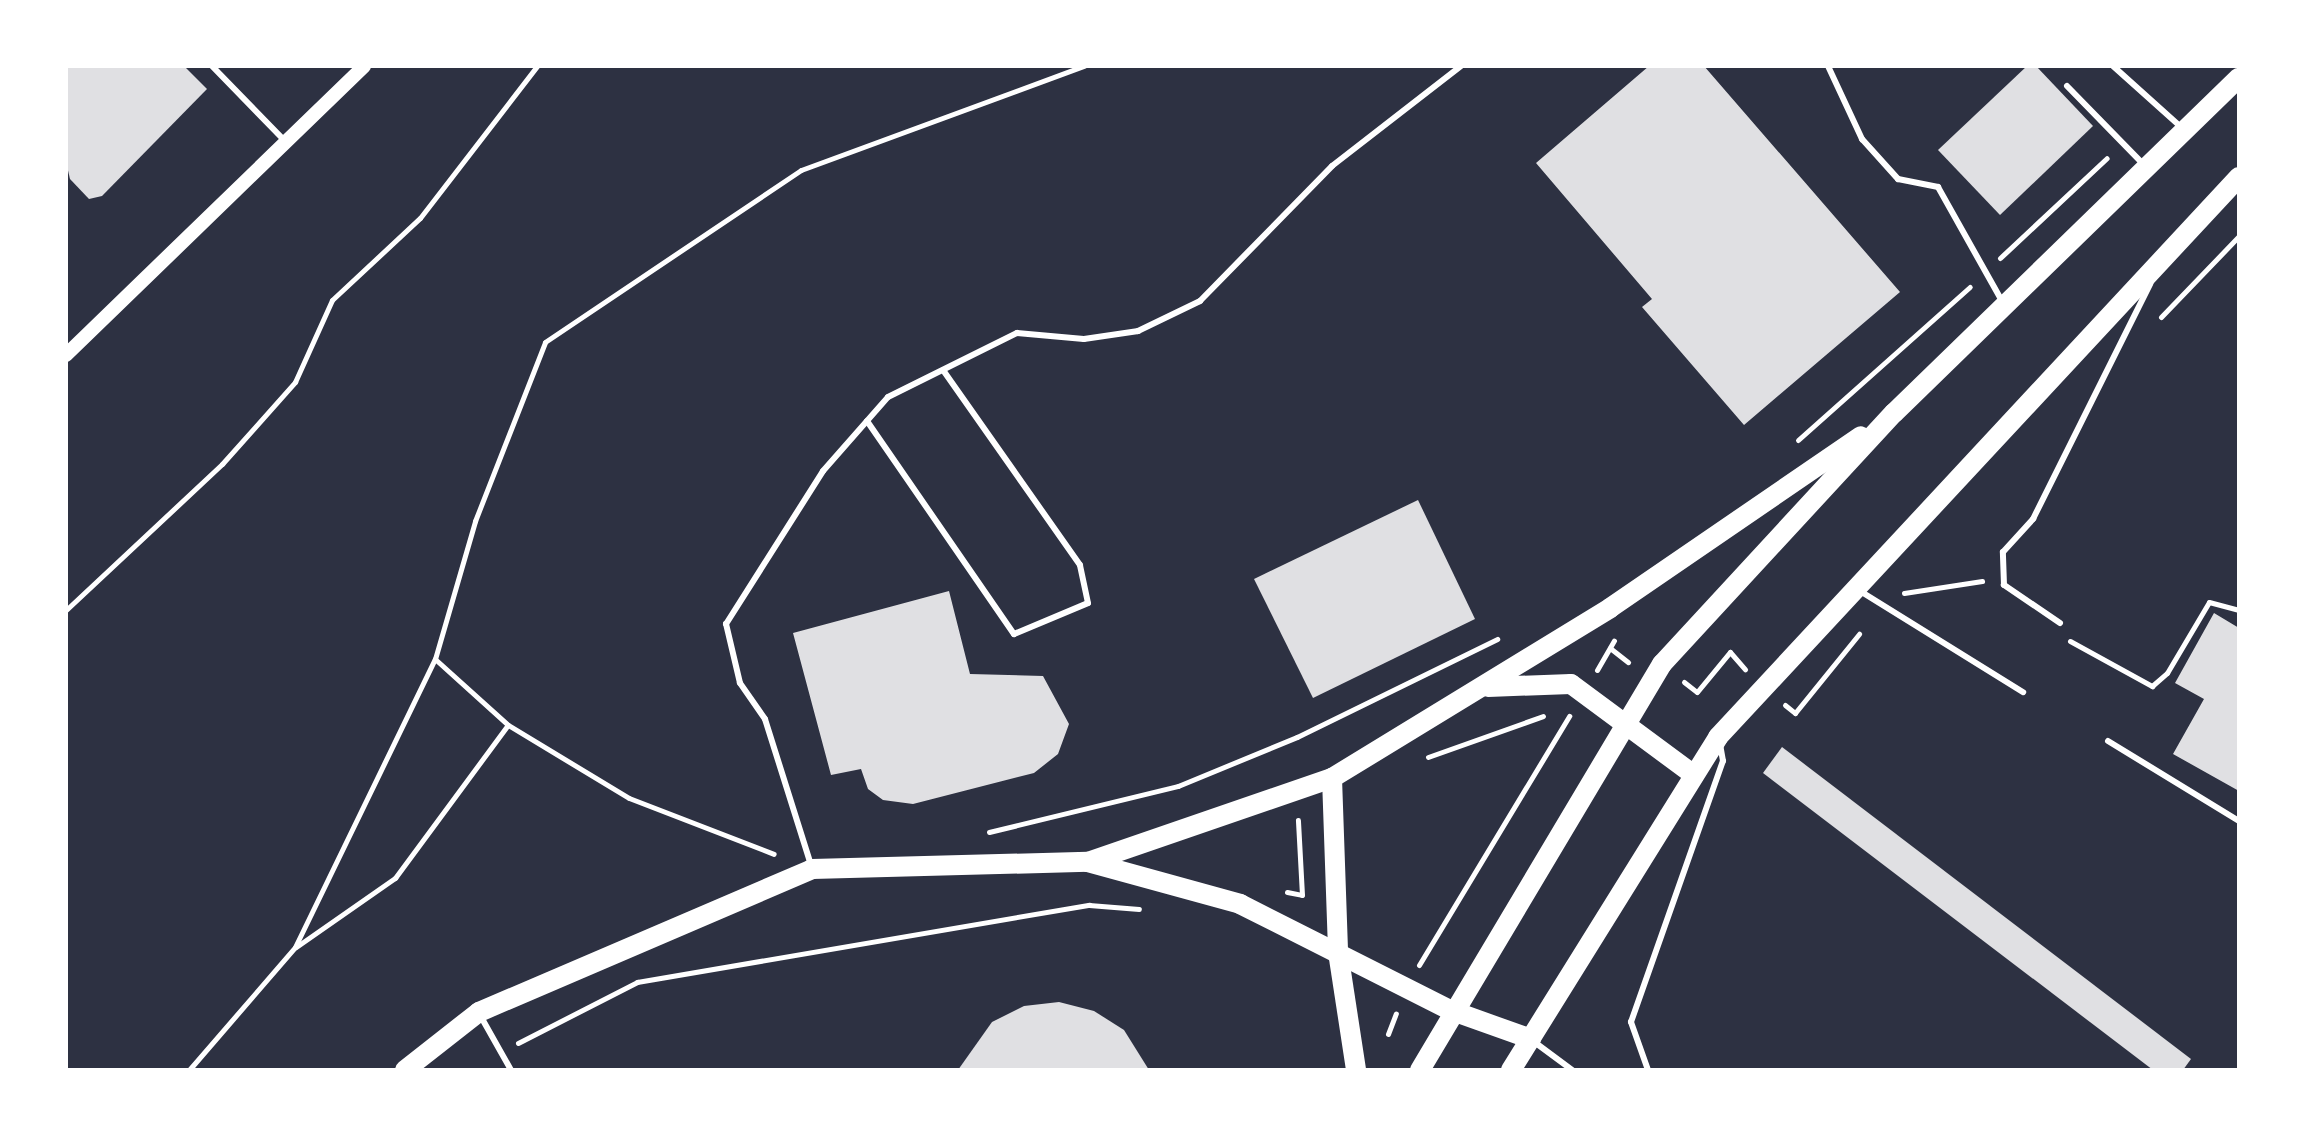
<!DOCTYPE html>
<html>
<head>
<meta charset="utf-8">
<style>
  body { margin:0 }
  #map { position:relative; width:2305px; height:1136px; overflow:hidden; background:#2d3142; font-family:Montserrat,sans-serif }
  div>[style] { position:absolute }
  .building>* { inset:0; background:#e0e0e3 }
  .path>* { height:5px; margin:-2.5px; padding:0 2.5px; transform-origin:2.5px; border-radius:2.5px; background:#fff }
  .service>* { height:6px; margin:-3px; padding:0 3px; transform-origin:3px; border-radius:3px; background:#fff }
  .tertiary>* { height:14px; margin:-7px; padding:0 7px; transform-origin:7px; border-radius:7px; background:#fff }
  .primary>* { height:20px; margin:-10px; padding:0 10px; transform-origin:10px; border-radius:10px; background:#fff }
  span { translate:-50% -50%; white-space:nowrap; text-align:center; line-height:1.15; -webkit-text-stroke:8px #fff; paint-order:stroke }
  .frame { position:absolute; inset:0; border:68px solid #fff; pointer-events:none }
</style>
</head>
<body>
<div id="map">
  <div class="building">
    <div style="clip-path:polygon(66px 66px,184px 66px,207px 89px,102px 196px,89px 199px,70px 179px,66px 162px)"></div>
    <div style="clip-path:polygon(1649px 66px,1704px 66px,1900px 292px,1744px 425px,1642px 307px,1652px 299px,1536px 163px)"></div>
    <div style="clip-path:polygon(2027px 66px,2036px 66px,2093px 126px,2000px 215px,1938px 150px)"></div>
    <div style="clip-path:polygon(1418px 500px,1475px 619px,1313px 698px,1254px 579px)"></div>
    <div style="clip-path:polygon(949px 591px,970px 674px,1043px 676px,1069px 724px,1058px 754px,1034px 773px,913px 804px,883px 800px,868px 789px,861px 769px,831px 775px,793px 633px)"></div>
    <div style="clip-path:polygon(2214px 613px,2239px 628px,2239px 791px,2173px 754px,2204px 699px,2175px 683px)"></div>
    <div style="clip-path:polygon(1782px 747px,2191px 1059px,2183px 1070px,2153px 1070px,1763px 773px)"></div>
    <div style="clip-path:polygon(1059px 1002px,1094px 1011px,1124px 1030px,1149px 1070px,958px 1070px,992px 1022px,1024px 1006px)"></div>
  </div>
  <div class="path">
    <div style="left:2000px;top:258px;width:146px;rotate:-43.1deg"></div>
    <div style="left:2161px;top:317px;width:112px;rotate:-46.1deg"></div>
    <div style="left:1798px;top:440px;width:230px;rotate:-41.7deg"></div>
    <div style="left:1904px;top:593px;width:79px;rotate:-8.7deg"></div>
    <div style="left:66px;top:610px;width:214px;rotate:-43.1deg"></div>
    <div style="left:222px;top:464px;width:110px;rotate:-48.3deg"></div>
    <div style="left:295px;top:382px;width:90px;rotate:-65.7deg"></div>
    <div style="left:332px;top:300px;width:120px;rotate:-43deg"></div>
    <div style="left:420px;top:218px;width:192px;rotate:-52.4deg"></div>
    <div style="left:2070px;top:641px;width:94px;rotate:28.8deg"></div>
    <div style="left:2152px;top:686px;width:20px;rotate:-41deg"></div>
    <div style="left:2167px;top:673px;width:82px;rotate:-59.4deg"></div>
    <div style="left:2209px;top:602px;width:31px;rotate:15deg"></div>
    <div style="left:1610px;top:648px;width:23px;rotate:38deg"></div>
    <div style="left:435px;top:659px;width:98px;rotate:42.1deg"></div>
    <div style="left:508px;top:725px;width:141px;rotate:31.1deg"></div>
    <div style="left:629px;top:798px;width:155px;rotate:21.1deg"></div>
    <div style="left:1597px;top:670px;width:34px;rotate:-60deg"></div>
    <div style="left:1684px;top:682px;width:16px;rotate:38deg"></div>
    <div style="left:1697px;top:692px;width:52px;rotate:-50.5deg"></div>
    <div style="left:1730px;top:652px;width:23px;rotate:49deg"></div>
    <div style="left:1785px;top:705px;width:13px;rotate:39deg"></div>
    <div style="left:1795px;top:713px;width:102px;rotate:-51deg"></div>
    <div style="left:1428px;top:757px;width:122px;rotate:-19.6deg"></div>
    <div style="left:989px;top:832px;width:195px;rotate:-13.7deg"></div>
    <div style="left:1178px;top:786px;width:129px;rotate:-22.4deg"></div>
    <div style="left:1297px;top:737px;width:223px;rotate:-26.1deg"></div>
    <div style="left:1287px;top:892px;width:15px;rotate:11deg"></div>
    <div style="left:1302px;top:895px;width:75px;rotate:-93.1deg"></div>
    <div style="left:296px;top:947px;width:121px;rotate:-34.9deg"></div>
    <div style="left:395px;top:878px;width:190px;rotate:-53.6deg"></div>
    <div style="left:1419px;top:965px;width:291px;rotate:-58.9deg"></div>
    <div style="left:1388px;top:1034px;width:22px;rotate:-69deg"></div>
    <div style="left:518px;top:1043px;width:134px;rotate:-27.1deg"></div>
    <div style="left:637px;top:982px;width:459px;rotate:-9.7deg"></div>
    <div style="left:1089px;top:905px;width:50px;rotate:4.6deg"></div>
    <div style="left:189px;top:1070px;width:162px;rotate:-49.2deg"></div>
    <div style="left:295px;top:947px;width:320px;rotate:-64.1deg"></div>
    <div style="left:435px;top:659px;width:144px;rotate:-73.8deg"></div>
    <div style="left:475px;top:521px;width:192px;rotate:-68.6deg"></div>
    <div style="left:545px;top:342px;width:308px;rotate:-33.9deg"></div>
    <div style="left:801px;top:170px;width:302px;rotate:-20.2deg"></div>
  </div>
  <div class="service">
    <div style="left:212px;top:66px;width:105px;rotate:45.8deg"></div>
    <div style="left:1828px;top:66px;width:81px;rotate:65deg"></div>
    <div style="left:1862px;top:139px;width:54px;rotate:48deg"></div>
    <div style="left:1898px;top:179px;width:41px;rotate:11.3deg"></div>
    <div style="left:1938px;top:187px;width:131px;rotate:60.7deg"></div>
    <div style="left:2113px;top:66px;width:93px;rotate:41.9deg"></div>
    <div style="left:2067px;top:86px;width:112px;rotate:45.7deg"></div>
    <div style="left:867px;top:421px;width:259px;rotate:55.4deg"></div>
    <div style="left:1014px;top:634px;width:80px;rotate:-22.7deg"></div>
    <div style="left:1088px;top:603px;width:39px;rotate:-102deg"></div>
    <div style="left:1080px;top:565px;width:238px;rotate:-125.1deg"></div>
    <div style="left:1860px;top:591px;width:192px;rotate:31.8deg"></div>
    <div style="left:2060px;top:623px;width:68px;rotate:-145.8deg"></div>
    <div style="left:2004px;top:585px;width:33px;rotate:-92deg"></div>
    <div style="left:2003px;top:552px;width:45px;rotate:-47.7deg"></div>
    <div style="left:2033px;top:519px;width:263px;rotate:-63.5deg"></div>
    <div style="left:2108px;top:741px;width:153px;rotate:31.4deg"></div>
    <div style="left:811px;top:865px;width:153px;rotate:-107.5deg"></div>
    <div style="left:765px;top:719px;width:44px;rotate:-124.8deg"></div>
    <div style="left:740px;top:683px;width:61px;rotate:-103.3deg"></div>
    <div style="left:726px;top:624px;width:181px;rotate:-57.6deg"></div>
    <div style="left:823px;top:471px;width:98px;rotate:-48.7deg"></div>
    <div style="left:888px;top:397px;width:144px;rotate:-26.4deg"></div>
    <div style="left:1017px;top:333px;width:67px;rotate:5.1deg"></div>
    <div style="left:1084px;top:339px;width:55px;rotate:-8.4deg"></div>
    <div style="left:1138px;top:331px;width:69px;rotate:-25.8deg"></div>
    <div style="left:1200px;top:301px;width:189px;rotate:-45.6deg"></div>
    <div style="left:1332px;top:166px;width:163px;rotate:-37.8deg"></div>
    <div style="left:480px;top:1015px;width:63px;rotate:60.6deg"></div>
    <div style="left:1533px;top:1041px;width:49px;rotate:36.6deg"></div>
    <div style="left:1648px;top:1070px;width:51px;rotate:-109.5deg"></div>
    <div style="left:1631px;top:1022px;width:277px;rotate:-70.6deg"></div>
    <div style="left:1723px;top:761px;width:17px;rotate:-100deg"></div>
  </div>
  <div class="tertiary">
    <div style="left:66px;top:355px;width:415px;rotate:-44.1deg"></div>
  </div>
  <div class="primary">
    <div style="left:1488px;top:687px;width:83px;rotate:-2.1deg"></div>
    <div style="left:1571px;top:684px;width:153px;rotate:36.5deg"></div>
    <div style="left:1332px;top:778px;width:174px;rotate:88deg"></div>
    <div style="left:1338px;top:952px;width:119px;rotate:81.3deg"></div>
    <div style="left:1088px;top:862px;width:258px;rotate:-19deg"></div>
    <div style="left:1332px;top:778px;width:326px;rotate:-31.4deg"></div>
    <div style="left:1610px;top:608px;width:304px;rotate:-34.4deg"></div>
    <div style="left:405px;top:1070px;width:94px;rotate:-38.1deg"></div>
    <div style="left:479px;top:1012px;width:362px;rotate:-23.2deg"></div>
    <div style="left:812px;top:869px;width:276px;rotate:-1.5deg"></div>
    <div style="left:1088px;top:862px;width:158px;rotate:15.4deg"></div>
    <div style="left:1240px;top:904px;width:235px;rotate:26.8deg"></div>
    <div style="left:1450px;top:1010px;width:86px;rotate:19.7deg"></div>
    <div style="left:1420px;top:1070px;width:473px;rotate:-59.2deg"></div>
    <div style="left:1662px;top:664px;width:342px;rotate:-47.3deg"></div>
    <div style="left:1894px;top:413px;width:481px;rotate:-44.2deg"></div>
    <div style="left:1511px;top:1070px;width:392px;rotate:-58.1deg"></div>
    <div style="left:1718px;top:737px;width:765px;rotate:-47.07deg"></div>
  </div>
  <div class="frame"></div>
</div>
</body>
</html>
